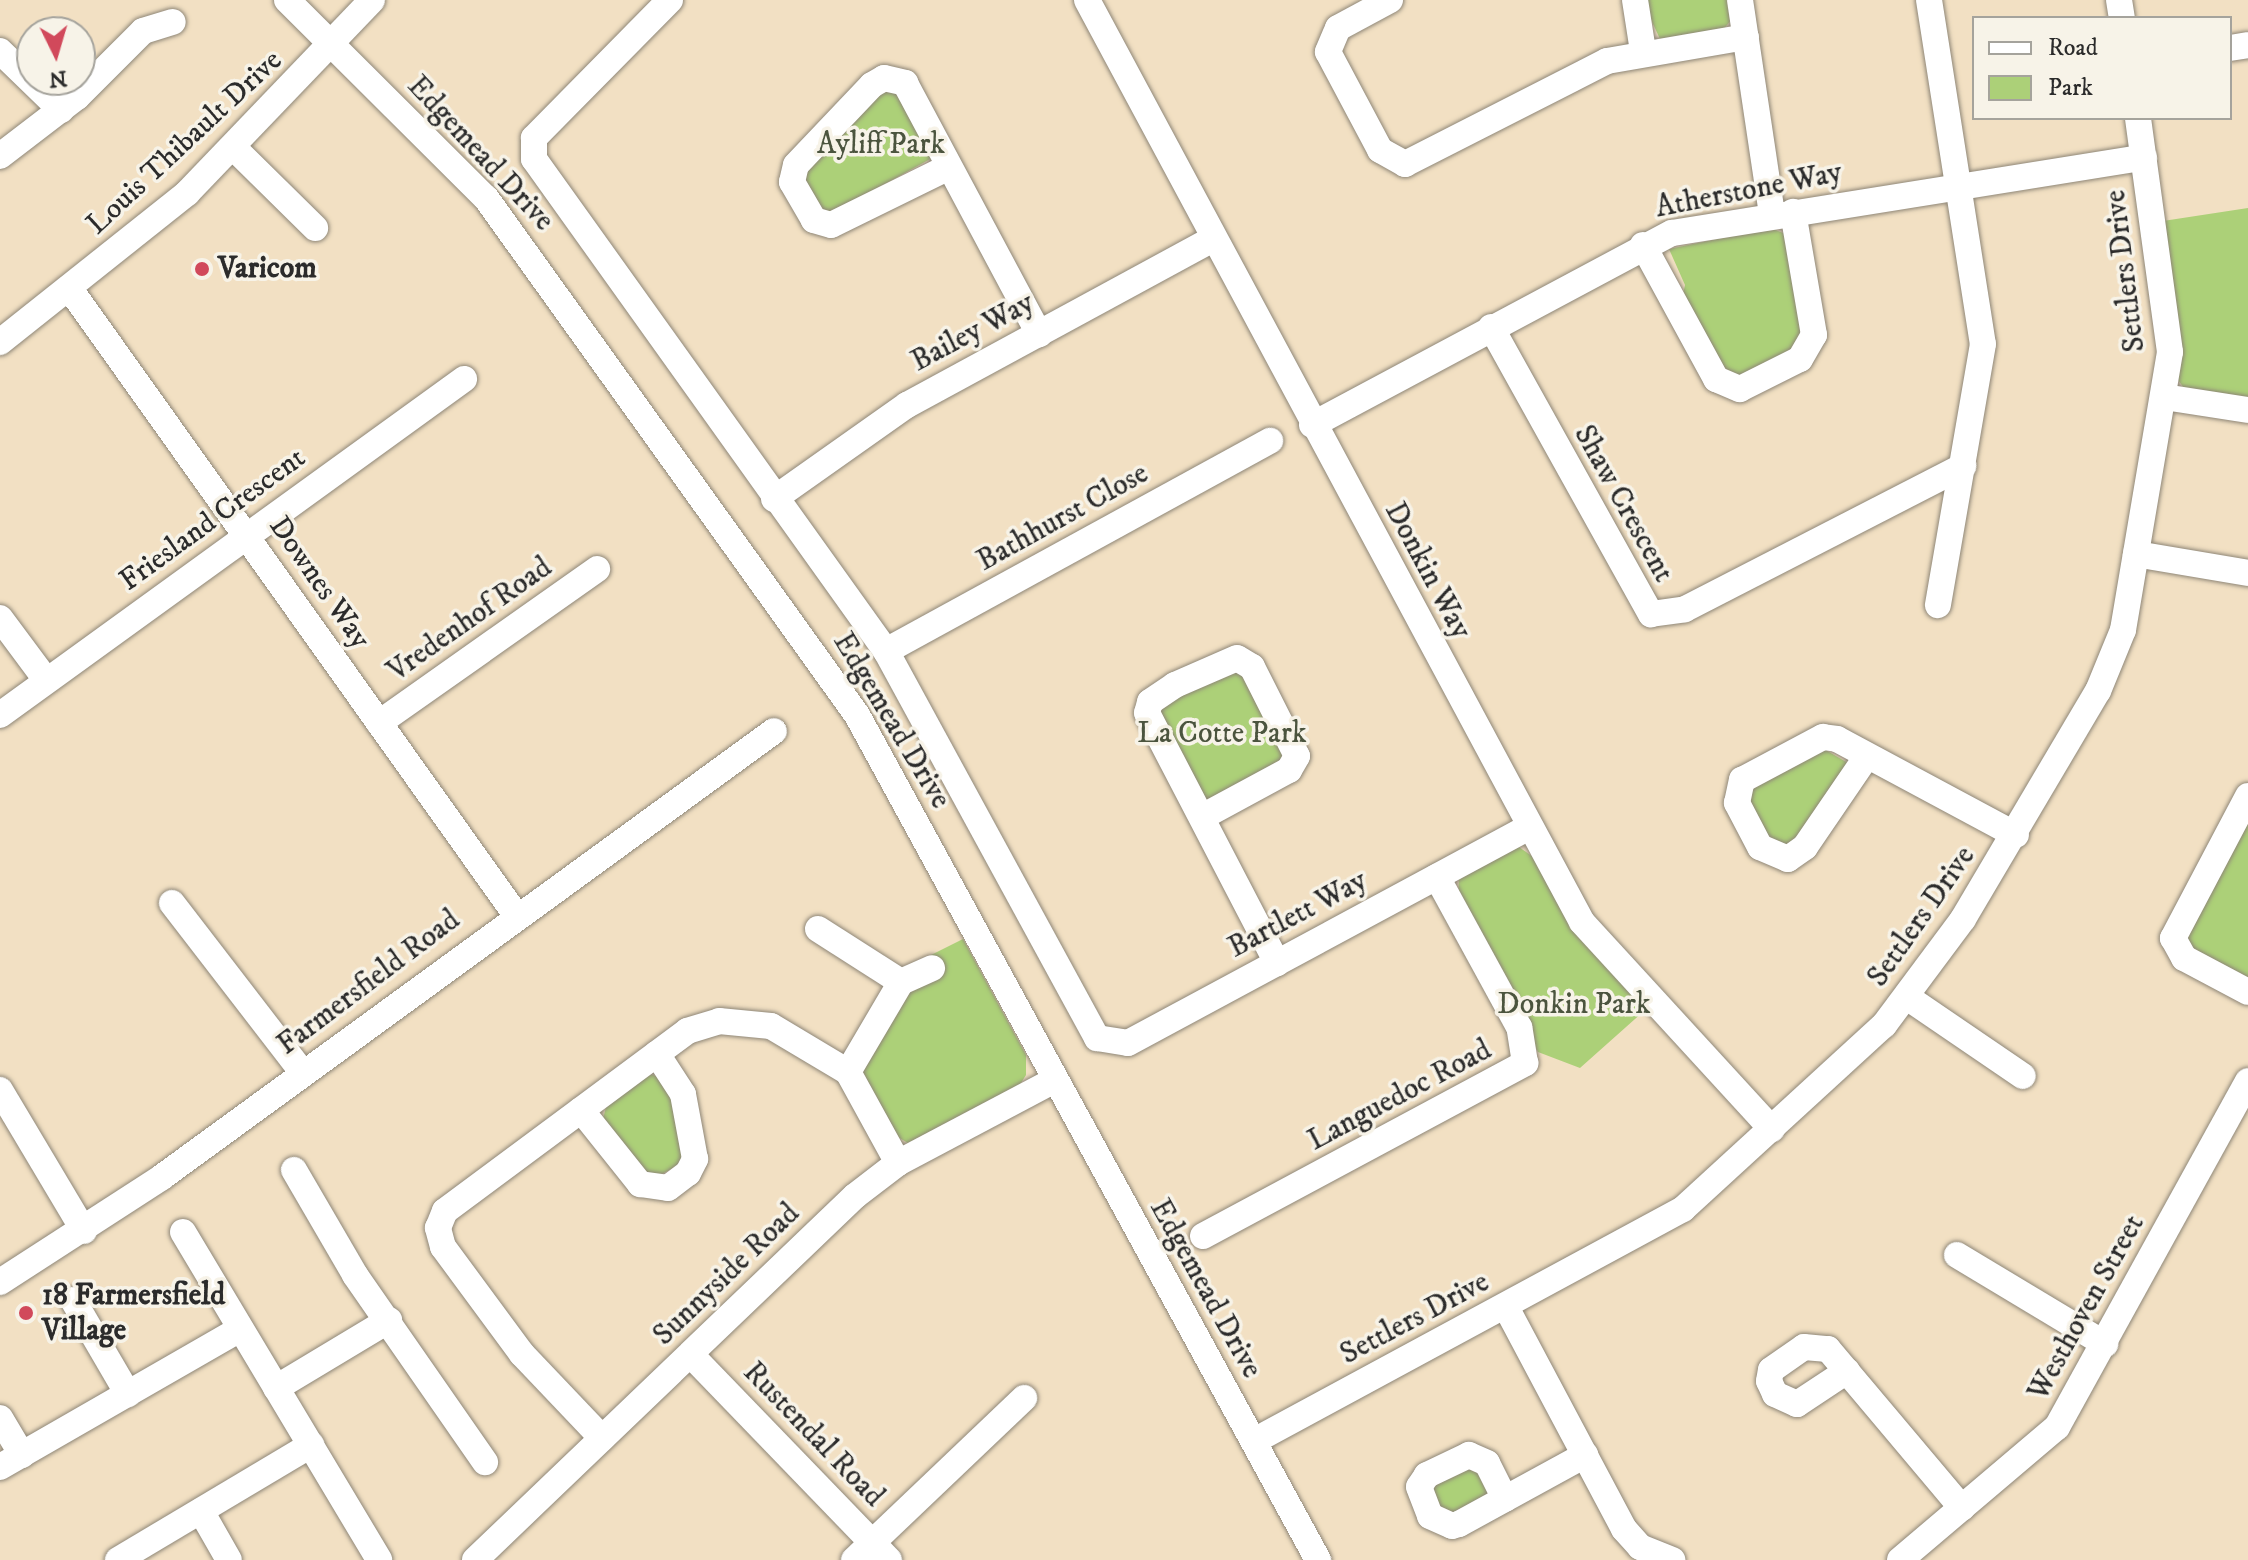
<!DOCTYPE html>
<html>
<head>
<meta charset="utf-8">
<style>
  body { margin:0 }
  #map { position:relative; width:2248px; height:1560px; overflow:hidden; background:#f2e0c3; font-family:"IM FELL DW Pica",serif }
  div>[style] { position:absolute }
  .green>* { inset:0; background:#acd078 }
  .roads { filter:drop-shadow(0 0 2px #8e8677) drop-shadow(0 0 2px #8e8677) }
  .minor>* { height:26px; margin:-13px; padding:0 13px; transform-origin:13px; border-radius:13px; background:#fff }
  .dots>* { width:22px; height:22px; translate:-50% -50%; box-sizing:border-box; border:4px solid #f7f3e8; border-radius:50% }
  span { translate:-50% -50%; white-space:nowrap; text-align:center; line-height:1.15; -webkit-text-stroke:7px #f7f3e8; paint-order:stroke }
  .street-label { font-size:30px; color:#2b2b2b }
  .park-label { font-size:30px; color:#4b543e }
  .poi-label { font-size:30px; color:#2b2b2b; font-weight:700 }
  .left { translate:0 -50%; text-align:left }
  .legend { position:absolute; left:1972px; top:16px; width:260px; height:104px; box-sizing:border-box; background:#f7f3e8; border:2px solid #a5a39c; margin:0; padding:10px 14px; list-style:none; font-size:24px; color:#2b2b2b }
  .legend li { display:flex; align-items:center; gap:16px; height:40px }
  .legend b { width:40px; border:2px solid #a5a39c }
  .north { position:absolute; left:16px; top:16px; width:80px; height:80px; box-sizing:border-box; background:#f7f3e8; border:2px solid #a5a39c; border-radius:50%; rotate:175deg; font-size:22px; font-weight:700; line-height:32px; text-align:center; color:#2b2b2b }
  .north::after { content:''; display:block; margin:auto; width:28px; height:36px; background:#d1495b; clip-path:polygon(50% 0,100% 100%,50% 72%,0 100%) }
</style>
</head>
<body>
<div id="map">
  <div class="green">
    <div style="clip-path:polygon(1642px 0,1731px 0,1731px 20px,1724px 29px,1660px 39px)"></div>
    <div style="clip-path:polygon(881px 89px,901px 93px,932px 158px,827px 216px,803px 192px,802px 166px)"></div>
    <div style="clip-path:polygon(2248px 208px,2248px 403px,2187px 392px,2178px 380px,2178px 316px,2163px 221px)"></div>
    <div style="clip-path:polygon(1770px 228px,1786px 234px,1804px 347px,1736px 385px,1681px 303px,1685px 285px,1669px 249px)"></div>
    <div style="clip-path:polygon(1225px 669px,1244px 671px,1286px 740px,1282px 762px,1216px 800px,1204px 799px,1159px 715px,1162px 705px)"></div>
    <div style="clip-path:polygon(1817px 745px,1848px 763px,1790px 847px,1763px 843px,1746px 787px)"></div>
    <div style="clip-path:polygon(2248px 807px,2248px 984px,2186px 947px,2185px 922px)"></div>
    <div style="clip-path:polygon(1519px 847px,1533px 857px,1574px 925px,1644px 1011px,1580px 1068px,1538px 1052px,1458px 898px,1459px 878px)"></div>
    <div style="clip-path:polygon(963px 939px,1026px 1055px,1026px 1075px,1019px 1086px,908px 1143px,896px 1136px,863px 1072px,902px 996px,939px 970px,931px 955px)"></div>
    <div style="clip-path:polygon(650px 1074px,667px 1080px,683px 1145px,681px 1164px,652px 1179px,603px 1119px,606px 1107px)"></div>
    <div style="clip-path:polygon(1474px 1462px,1491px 1493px,1448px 1518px,1427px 1488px)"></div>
  </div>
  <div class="roads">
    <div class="minor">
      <div style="left:287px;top:0;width:281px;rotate:44.9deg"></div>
      <div style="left:486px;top:198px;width:636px;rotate:54.34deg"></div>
      <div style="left:857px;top:715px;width:963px;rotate:61.38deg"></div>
      <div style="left:670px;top:0;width:194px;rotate:134.6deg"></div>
      <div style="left:534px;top:138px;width:21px;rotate:90deg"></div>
      <div style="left:534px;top:159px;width:605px;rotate:54.42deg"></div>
      <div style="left:886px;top:651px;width:441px;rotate:61.4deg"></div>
      <div style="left:1097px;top:1038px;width:31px;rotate:9deg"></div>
      <div style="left:1128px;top:1043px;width:455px;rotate:-28.3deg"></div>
      <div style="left:1087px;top:0;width:1046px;rotate:61.77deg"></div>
      <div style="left:1582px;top:922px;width:281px;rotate:47.5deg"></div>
      <div style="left:1390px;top:0;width:59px;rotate:151.7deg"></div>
      <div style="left:1338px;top:28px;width:26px;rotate:113deg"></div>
      <div style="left:1328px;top:52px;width:111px;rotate:62deg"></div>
      <div style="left:1380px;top:150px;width:29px;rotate:29deg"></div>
      <div style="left:1405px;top:164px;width:227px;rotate:-27deg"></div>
      <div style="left:1607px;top:61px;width:141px;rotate:-9.8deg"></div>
      <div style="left:1635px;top:0;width:52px;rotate:81.1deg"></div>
      <div style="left:1740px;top:0;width:217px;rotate:81.5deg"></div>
      <div style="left:1929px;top:0;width:348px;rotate:81.1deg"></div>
      <div style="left:1983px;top:344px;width:265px;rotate:99.8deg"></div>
      <div style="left:2119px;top:0;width:18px;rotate:81deg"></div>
      <div style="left:2230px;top:48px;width:18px;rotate:-9deg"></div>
      <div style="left:0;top:51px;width:85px;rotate:44deg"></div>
      <div style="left:234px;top:148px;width:114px;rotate:44.6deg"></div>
      <div style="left:0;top:156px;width:97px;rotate:-37.5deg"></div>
      <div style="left:77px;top:97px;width:93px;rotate:-45deg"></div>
      <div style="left:143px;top:31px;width:31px;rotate:-17deg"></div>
      <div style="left:949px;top:167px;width:131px;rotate:153.8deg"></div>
      <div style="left:831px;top:225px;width:18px;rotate:-164deg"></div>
      <div style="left:814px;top:220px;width:44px;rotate:-120.1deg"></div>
      <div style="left:792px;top:182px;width:17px;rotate:-77deg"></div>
      <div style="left:796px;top:165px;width:110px;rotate:-46.5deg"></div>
      <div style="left:872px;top:85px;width:14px;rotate:-30deg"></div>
      <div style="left:884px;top:78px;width:22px;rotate:13deg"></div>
      <div style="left:905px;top:83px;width:285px;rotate:61.9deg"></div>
      <div style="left:1643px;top:245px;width:153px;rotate:61.4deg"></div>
      <div style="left:1716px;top:379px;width:26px;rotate:23deg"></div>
      <div style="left:1740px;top:389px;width:67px;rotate:-26.6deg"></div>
      <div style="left:1800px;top:359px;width:28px;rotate:-60deg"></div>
      <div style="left:1814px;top:335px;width:125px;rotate:-99.7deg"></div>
      <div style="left:70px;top:289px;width:769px;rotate:54.53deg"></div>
      <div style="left:1491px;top:327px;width:329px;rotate:60.9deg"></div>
      <div style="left:1651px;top:614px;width:34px;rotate:-8deg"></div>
      <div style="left:1685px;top:609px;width:313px;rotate:-27.2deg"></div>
      <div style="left:0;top:342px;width:239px;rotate:-38.5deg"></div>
      <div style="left:187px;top:193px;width:267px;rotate:-46.2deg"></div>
      <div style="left:2164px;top:397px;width:85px;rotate:8.8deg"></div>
      <div style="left:1312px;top:425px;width:408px;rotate:-28.1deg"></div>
      <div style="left:1672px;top:233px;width:478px;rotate:-9.1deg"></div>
      <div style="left:774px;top:499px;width:163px;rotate:-35.3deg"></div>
      <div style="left:907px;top:405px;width:348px;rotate:-28.5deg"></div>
      <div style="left:2136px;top:554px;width:114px;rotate:9.6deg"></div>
      <div style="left:0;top:618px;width:77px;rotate:53.4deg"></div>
      <div style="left:886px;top:651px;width:438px;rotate:-28.7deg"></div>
      <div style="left:0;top:715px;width:573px;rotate:-35.91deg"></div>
      <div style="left:379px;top:723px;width:267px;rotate:-35.2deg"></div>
      <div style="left:1867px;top:756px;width:110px;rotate:124.3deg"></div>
      <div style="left:1805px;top:847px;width:21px;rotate:145deg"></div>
      <div style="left:1788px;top:859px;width:30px;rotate:-157deg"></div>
      <div style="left:1760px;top:847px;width:50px;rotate:-117.6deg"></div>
      <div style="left:1737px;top:803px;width:24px;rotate:-78deg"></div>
      <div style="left:1742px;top:780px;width:92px;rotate:-28deg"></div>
      <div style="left:1823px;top:737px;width:14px;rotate:8deg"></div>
      <div style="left:1837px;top:739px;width:203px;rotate:28.2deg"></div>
      <div style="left:2248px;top:796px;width:161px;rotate:117.8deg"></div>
      <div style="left:2173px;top:938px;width:23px;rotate:61deg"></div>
      <div style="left:2184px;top:958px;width:72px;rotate:28deg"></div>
      <div style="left:1202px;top:817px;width:99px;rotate:-28.4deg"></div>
      <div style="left:1289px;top:770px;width:16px;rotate:-60deg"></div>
      <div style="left:1297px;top:756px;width:100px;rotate:-116.8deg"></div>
      <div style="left:1252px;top:667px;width:17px;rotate:-149deg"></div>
      <div style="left:1237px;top:658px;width:68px;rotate:156.5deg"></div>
      <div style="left:1175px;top:685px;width:30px;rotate:146deg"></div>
      <div style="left:1150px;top:702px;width:11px;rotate:105deg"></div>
      <div style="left:1147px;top:713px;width:282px;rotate:62.5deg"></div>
      <div style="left:172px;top:903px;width:215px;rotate:52.4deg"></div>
      <div style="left:818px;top:929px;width:98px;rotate:32.6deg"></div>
      <div style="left:1907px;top:997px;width:140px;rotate:34.3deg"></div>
      <div style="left:848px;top:1072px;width:104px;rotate:-59.5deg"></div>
      <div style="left:901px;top:982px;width:34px;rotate:-24deg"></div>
      <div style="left:0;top:1090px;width:164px;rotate:59.2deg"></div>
      <div style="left:581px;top:1110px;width:95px;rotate:51.4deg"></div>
      <div style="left:640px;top:1184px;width:28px;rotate:8deg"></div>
      <div style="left:668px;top:1188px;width:25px;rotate:-37deg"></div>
      <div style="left:688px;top:1173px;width:16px;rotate:-63deg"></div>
      <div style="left:695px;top:1159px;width:66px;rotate:-100.5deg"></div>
      <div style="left:683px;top:1094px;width:48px;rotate:-123deg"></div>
      <div style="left:294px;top:1170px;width:121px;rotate:59.8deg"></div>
      <div style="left:355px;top:1275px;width:228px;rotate:55.2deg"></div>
      <div style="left:183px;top:1232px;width:382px;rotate:59.1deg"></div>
      <div style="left:1203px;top:1236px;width:366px;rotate:-28.2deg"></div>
      <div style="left:1525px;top:1063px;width:36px;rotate:-99deg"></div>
      <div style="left:1519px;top:1027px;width:171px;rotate:-118.7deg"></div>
      <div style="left:1957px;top:1255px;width:173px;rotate:31deg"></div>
      <div style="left:0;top:1282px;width:193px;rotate:-32.9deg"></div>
      <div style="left:162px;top:1177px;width:757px;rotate:-36.08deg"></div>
      <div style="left:73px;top:1300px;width:109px;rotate:59.7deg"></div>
      <div style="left:1506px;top:1307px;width:251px;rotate:62deg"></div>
      <div style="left:1624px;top:1529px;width:24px;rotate:48deg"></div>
      <div style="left:1640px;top:1547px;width:35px;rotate:22deg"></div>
      <div style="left:691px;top:1355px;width:285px;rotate:46deg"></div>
      <div style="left:1847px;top:1371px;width:60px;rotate:146.6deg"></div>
      <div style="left:1797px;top:1404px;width:24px;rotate:-156deg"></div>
      <div style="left:1775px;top:1394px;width:14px;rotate:-115deg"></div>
      <div style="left:1769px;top:1381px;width:11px;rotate:-80deg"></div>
      <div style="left:1771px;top:1370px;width:40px;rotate:-34.9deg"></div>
      <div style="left:1804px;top:1347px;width:24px;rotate:5deg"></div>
      <div style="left:1828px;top:1349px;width:208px;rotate:49.9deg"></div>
      <div style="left:276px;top:1388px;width:132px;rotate:-31deg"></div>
      <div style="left:0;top:1418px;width:43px;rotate:59.3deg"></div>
      <div style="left:602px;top:1438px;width:116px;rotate:-133.6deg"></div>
      <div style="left:522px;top:1354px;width:133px;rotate:-126.4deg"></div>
      <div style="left:443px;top:1247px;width:20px;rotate:-105deg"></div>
      <div style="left:438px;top:1228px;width:18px;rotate:-68deg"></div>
      <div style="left:445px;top:1211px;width:302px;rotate:-36.6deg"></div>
      <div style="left:687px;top:1031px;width:34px;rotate:-17deg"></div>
      <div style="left:719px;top:1021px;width:52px;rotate:5.5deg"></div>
      <div style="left:771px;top:1026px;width:90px;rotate:30.9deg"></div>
      <div style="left:848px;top:1072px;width:104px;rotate:61.2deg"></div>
      <div style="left:1254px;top:1441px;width:488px;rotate:-28.4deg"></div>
      <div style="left:1683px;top:1209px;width:273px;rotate:-42.5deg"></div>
      <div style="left:1884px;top:1025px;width:132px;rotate:-53.3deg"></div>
      <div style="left:1963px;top:919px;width:265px;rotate:-59.4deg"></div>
      <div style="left:2098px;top:691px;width:66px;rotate:-67.7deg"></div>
      <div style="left:2123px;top:630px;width:282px;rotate:-80.4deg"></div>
      <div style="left:2170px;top:352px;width:236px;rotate:-97.8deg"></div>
      <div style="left:0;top:1467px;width:277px;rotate:-29.9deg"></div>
      <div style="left:1505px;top:1499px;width:40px;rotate:-116.6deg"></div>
      <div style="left:1487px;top:1463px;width:20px;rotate:-156deg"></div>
      <div style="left:1469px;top:1455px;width:47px;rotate:154.5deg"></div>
      <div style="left:1427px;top:1475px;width:14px;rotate:124deg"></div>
      <div style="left:1419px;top:1487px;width:31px;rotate:69deg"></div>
      <div style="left:1430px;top:1516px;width:24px;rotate:24deg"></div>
      <div style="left:1452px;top:1526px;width:7px;rotate:-16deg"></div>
      <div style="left:1459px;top:1524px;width:144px;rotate:-28.7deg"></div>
      <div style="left:201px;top:1511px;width:56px;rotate:60.3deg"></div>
      <div style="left:118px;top:1560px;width:225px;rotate:-30.8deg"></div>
      <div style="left:475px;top:1560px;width:526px;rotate:-43.77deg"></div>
      <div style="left:855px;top:1196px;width:54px;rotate:-37.5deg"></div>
      <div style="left:898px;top:1163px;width:178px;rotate:-27.9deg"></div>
      <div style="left:854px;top:1560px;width:235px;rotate:-43.6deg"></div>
      <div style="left:1900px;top:1560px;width:206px;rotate:-40.3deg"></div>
      <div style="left:2057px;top:1427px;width:395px;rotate:-61.1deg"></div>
    </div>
  </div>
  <div class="dots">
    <div style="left:202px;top:269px;background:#d1495b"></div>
    <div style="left:26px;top:1313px;background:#d1495b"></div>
  </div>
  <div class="street-label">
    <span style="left:185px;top:143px;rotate:-43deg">Louis Thibault Drive</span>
    <span style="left:480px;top:154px;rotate:47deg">Edgemead Drive</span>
    <span style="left:1749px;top:191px;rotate:-11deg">Atherstone Way</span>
    <span style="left:2126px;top:271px;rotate:-97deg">Settlers Drive</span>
    <span style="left:973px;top:333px;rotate:-28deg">Bailey Way</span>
    <span style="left:1623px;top:504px;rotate:61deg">Shaw Crescent</span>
    <span style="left:1063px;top:518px;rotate:-29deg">Bathhurst Close</span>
    <span style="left:213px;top:520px;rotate:-36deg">Friesland Crescent</span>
    <span style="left:1427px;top:571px;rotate:62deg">Donkin Way</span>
    <span style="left:319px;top:583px;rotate:55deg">Downes Way</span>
    <span style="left:470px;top:620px;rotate:-35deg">Vredenhof Road</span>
    <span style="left:891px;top:721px;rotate:59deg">Edgemead Drive</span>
    <span style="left:1298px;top:915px;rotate:-28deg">Bartlett Way</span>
    <span style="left:1922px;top:917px;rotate:-55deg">Settlers Drive</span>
    <span style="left:369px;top:983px;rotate:-37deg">Farmersfield Road</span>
    <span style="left:1400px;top:1096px;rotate:-28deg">Languedoc Road</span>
    <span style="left:727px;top:1275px;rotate:-44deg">Sunnyside Road</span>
    <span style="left:1205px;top:1289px;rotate:61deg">Edgemead Drive</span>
    <span style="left:2087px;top:1308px;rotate:-61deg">Westhoven Street</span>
    <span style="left:1415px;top:1319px;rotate:-28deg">Settlers Drive</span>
    <span style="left:813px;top:1435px;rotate:46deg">Rustendal Road</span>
  </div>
  <div class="park-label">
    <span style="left:881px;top:145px">Ayliff Park</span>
    <span style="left:1222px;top:734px">La Cotte Park</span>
    <span style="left:1574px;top:1005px">Donkin Park</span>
  </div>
  <div class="poi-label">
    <span class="left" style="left:218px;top:269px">Varicom</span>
    <span class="left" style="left:42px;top:1313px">18 Farmersfield<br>Village</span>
  </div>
  <ul class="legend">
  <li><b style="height:10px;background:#fff"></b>Road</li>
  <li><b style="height:22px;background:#acd078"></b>Park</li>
  </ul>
  <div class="north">N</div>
</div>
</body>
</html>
